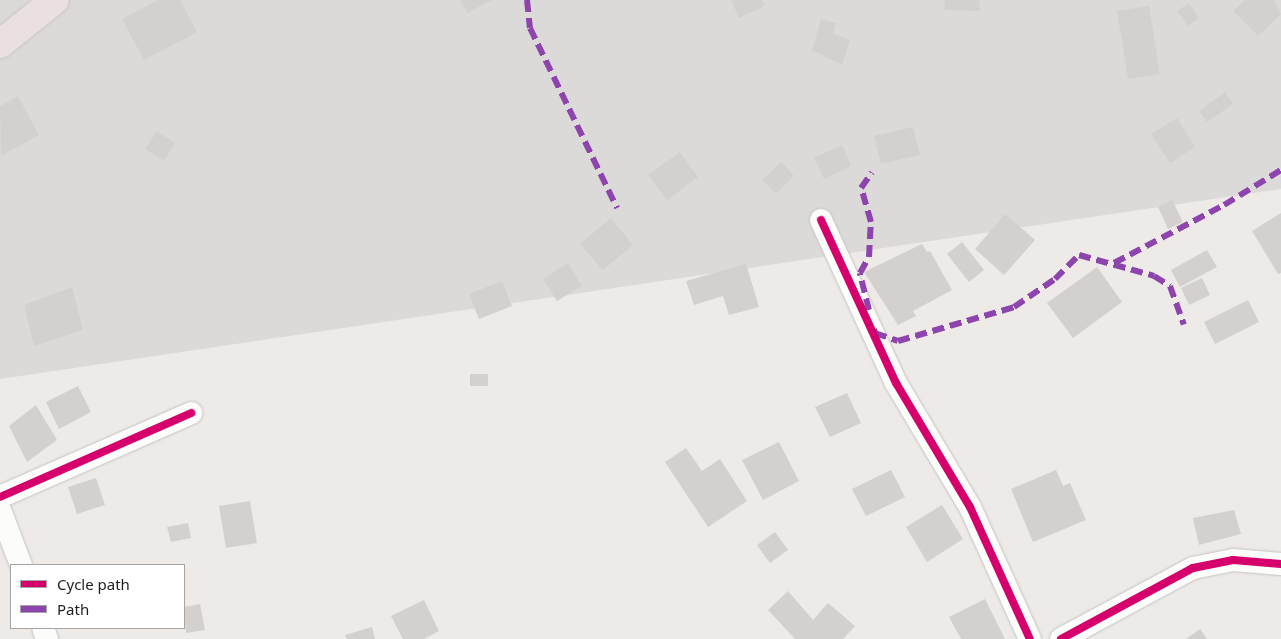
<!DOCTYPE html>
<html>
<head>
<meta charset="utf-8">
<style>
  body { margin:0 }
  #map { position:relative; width:1281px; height:639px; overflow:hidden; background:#edeae7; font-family:"Noto Sans",sans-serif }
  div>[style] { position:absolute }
  .residential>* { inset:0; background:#dcdad8 }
  .building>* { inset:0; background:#d3d0ce }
  .roads { filter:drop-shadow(0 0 1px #c5c4c3) drop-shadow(0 0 1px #c5c4c3) }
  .minor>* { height:22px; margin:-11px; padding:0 11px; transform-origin:11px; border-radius:11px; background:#fcfcfb }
  .highway>* { height:28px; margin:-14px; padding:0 14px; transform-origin:14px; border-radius:14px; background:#eadfe1 }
  .quiet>* { height:6px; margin-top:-3px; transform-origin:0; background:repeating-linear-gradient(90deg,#8e44ad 0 12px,transparent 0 18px) }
  .cycleway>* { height:8px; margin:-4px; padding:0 4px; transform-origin:4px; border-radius:4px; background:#d6006c }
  span { translate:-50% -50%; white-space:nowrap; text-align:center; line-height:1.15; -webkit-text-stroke:5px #fff; paint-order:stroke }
  .legend { position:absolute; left:10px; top:564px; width:175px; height:65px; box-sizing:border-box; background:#fff; border:1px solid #a5a5a5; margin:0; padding:6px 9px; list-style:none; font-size:15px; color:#1e1e1e }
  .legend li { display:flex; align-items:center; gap:10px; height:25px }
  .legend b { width:25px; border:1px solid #a5a5a5 }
</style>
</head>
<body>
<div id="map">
  <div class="residential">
    <div style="clip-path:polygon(0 0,1281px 0,1281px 189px,0 379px)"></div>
  </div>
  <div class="building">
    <div style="clip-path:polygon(158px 0,180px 0,197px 32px,144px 60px,122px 19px)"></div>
    <div style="clip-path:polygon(460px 0,492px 0,467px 13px)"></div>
    <div style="clip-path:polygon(731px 0,762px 0,765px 6px,739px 18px)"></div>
    <div style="clip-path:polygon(945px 0,979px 0,980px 11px,944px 10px)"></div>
    <div style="clip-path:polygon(1245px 0,1274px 0,1281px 14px,1258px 36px,1233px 11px)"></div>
    <div style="clip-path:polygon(1189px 3px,1199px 18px,1188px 26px,1177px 11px)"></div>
    <div style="clip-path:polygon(1149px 6px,1160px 74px,1128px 79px,1117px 11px)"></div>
    <div style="clip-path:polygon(821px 19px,836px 23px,833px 34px,850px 40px,842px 65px,812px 50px)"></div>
    <div style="clip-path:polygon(1225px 92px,1233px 104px,1207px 122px,1199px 111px)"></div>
    <div style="clip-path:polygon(18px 96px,39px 135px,1px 156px,0 106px)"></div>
    <div style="clip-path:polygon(1177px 118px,1195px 147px,1170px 163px,1151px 134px)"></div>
    <div style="clip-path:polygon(913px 127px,920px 155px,881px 164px,874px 136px)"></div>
    <div style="clip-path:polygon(157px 131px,175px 143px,164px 161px,145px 149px)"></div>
    <div style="clip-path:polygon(842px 145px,851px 166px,824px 179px,814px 158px)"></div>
    <div style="clip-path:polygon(680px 152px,698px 177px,667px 200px,648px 175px)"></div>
    <div style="clip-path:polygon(781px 162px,794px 176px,776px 194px,762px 180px)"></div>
    <div style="clip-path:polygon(1172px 200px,1183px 222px,1168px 229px,1158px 207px)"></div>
    <div style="clip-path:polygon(1281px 213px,1281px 273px,1278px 274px,1252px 231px)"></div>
    <div style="clip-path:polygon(1005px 214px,1035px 240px,1004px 275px,975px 249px)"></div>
    <div style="clip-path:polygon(611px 218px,633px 245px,603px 270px,580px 244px)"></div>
    <div style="clip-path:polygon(962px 242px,984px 270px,969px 282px,947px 254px)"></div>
    <div style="clip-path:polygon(922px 244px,927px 252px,930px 251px,952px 290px,913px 311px,916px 316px,898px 325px,864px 272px)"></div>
    <div style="clip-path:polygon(1207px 250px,1217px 267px,1180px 287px,1171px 270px)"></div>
    <div style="clip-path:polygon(568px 263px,582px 286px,557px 301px,543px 279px)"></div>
    <div style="clip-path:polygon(746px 264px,759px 307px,729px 315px,723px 296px,694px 305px,686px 281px)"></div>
    <div style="clip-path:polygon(1097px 267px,1122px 302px,1073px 338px,1047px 303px)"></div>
    <div style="clip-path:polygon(1202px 278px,1210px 295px,1189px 305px,1181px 288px)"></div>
    <div style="clip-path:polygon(502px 281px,512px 306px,479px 319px,469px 294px)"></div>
    <div style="clip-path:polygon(72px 287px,83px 330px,34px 346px,24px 305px)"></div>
    <div style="clip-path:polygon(1248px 300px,1259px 322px,1215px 344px,1204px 322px)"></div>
    <div style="clip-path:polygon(470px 374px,488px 374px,488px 386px,470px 386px)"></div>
    <div style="clip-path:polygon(78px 386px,91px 412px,59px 429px,46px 402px)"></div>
    <div style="clip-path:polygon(847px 393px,861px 423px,830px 437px,815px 407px)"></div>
    <div style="clip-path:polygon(36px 405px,57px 440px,27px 462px,9px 426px)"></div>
    <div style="clip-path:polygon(779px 442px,799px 481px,763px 500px,742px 460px)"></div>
    <div style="clip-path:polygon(686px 448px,702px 471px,720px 459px,747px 501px,708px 527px,665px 462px)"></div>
    <div style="clip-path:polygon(891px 470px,905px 497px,866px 516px,852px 489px)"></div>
    <div style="clip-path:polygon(1056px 470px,1063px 486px,1070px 483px,1086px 520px,1033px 542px,1011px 489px)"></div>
    <div style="clip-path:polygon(96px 478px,105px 505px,77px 514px,68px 487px)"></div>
    <div style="clip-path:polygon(250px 501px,257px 543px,226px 548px,219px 506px)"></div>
    <div style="clip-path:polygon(942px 505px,963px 539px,927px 562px,906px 527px)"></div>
    <div style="clip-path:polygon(1234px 510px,1241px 534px,1199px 545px,1193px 518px)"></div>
    <div style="clip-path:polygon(188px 523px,191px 538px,171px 542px,167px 527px)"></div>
    <div style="clip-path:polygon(775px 532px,788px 550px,770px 563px,757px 545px)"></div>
    <div style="clip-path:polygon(788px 591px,813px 620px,828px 603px,855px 626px,843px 639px,795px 639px,768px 610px)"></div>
    <div style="clip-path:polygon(985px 599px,1005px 639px,961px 639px,949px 617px)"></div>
    <div style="clip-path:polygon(424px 600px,439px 631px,424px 639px,403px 639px,391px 616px)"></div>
    <div style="clip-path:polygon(200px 604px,205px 630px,186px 633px,184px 607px)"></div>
    <div style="clip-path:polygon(372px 627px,375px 639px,347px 639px,345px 635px)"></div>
    <div style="clip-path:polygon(1200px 629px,1207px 639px,1186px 639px)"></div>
  </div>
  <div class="roads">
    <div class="minor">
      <div style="left:821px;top:220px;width:179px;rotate:65.3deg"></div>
      <div style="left:896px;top:383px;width:144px;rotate:59.2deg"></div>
      <div style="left:970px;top:507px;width:145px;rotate:65.6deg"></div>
      <div style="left:0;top:497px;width:209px;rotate:-23.7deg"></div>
      <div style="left:0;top:510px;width:59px;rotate:69.1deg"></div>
      <div style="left:43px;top:628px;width:12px;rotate:70deg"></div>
      <div style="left:1061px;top:639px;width:150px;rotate:-28.3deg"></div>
      <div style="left:1193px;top:568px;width:41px;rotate:-11.3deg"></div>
      <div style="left:1233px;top:560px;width:48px;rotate:4.8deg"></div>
    </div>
    <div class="highway">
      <div style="left:0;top:44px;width:70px;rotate:-38.7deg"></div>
    </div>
  </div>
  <div class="quiet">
    <div style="left:527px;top:0;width:28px;rotate:84deg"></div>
    <div style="left:530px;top:28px;width:200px;rotate:64.2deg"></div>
    <div style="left:1114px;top:263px;width:124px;rotate:-27.8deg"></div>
    <div style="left:1224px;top:205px;width:67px;rotate:-31.6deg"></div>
    <div style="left:869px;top:310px;width:38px;rotate:-104deg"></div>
    <div style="left:860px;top:273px;width:18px;rotate:-61deg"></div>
    <div style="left:869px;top:257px;width:35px;rotate:-87deg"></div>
    <div style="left:871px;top:222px;width:35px;rotate:-106deg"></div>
    <div style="left:861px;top:188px;width:19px;rotate:-55deg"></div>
    <div style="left:874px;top:329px;width:4px;rotate:76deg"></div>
    <div style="left:875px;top:333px;width:24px;rotate:19deg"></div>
    <div style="left:898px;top:341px;width:121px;rotate:-16.3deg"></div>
    <div style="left:1014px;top:307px;width:50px;rotate:-34.3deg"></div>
    <div style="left:1055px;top:279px;width:34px;rotate:-45deg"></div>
    <div style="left:1079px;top:255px;width:78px;rotate:15.6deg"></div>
    <div style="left:1154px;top:276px;width:19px;rotate:32deg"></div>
    <div style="left:1170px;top:286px;width:41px;rotate:70.3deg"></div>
  </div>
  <div class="cycleway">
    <div style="left:821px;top:220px;width:179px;rotate:65.3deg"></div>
    <div style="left:896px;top:383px;width:144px;rotate:59.2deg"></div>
    <div style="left:970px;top:507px;width:145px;rotate:65.6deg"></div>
    <div style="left:0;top:497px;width:209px;rotate:-23.7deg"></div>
    <div style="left:1061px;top:639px;width:150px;rotate:-28.3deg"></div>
    <div style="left:1193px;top:568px;width:41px;rotate:-11.3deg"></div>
    <div style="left:1233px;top:560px;width:48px;rotate:4.8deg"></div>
  </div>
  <ul class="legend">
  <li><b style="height:6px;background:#d6006c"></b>Cycle path</li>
  <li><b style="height:6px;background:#8e44ad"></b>Path</li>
  </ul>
</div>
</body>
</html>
